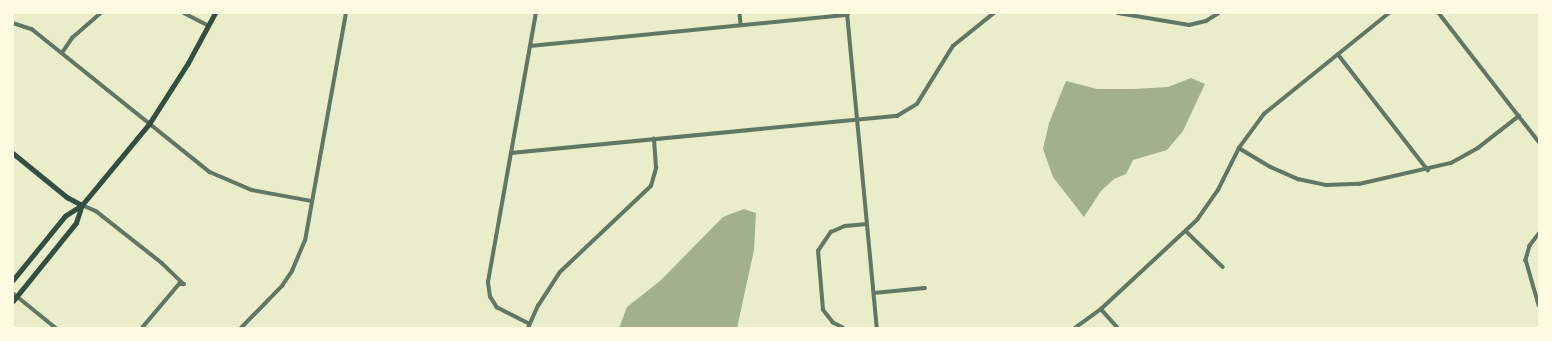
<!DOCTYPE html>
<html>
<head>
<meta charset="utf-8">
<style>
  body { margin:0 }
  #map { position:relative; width:1552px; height:341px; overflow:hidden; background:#e9edc9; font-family:"Sofia Sans Condensed",sans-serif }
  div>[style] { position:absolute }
  .water>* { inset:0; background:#a3b18a }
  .minor>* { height:3.5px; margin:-1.75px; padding:0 1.75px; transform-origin:1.75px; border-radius:1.75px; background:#617663 }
  .tertiary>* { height:4px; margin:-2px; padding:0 2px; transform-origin:2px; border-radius:2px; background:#617663 }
  .secondary>* { height:4.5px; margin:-2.25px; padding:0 2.25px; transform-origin:2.25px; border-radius:2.25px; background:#344e41 }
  span { translate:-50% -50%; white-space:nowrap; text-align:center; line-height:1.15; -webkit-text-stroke:4px #fefae0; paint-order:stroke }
  .frame { position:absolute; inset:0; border:14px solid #fefae0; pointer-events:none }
</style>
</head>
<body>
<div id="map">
  <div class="water">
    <div style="clip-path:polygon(1191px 78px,1205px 84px,1183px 131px,1167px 150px,1133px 160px,1126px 174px,1114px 179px,1101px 191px,1084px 217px,1053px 177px,1043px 149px,1049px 123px,1066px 81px,1097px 89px,1133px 89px,1168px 87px)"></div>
    <div style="clip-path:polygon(744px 209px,756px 213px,754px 250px,737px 328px,619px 328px,627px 307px,660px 281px,723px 217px)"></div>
  </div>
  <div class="minor">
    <div style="left:184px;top:13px;width:28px;rotate:27deg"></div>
    <div style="left:740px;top:13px;width:12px;rotate:85deg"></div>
    <div style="left:1118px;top:13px;width:72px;rotate:9.6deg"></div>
    <div style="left:1189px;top:25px;width:17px;rotate:-13deg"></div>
    <div style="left:1206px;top:21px;width:15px;rotate:-32deg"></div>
    <div style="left:1439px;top:13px;width:163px;rotate:52.2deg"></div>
    <div style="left:13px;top:23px;width:20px;rotate:18deg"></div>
    <div style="left:32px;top:29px;width:228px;rotate:38.8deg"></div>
    <div style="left:210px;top:172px;width:46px;rotate:23.2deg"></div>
    <div style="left:252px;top:190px;width:61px;rotate:10.4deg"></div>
    <div style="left:530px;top:46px;width:319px;rotate:-5.6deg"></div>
    <div style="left:62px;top:53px;width:18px;rotate:-56deg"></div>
    <div style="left:72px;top:38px;width:38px;rotate:-41deg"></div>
    <div style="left:1338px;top:54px;width:147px;rotate:52.2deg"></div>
    <div style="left:1239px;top:148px;width:37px;rotate:31deg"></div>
    <div style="left:1271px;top:167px;width:30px;rotate:24deg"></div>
    <div style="left:1298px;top:179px;width:29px;rotate:12deg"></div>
    <div style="left:1326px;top:185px;width:33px;rotate:-2deg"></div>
    <div style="left:1359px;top:184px;width:94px;rotate:-12.9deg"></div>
    <div style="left:1451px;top:163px;width:31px;rotate:-29deg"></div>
    <div style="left:1478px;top:148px;width:52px;rotate:-38deg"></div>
    <div style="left:511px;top:153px;width:388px;rotate:-5.5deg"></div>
    <div style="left:897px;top:116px;width:23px;rotate:-31deg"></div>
    <div style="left:917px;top:104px;width:68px;rotate:-58.2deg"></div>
    <div style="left:953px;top:46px;width:53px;rotate:-38.8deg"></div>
    <div style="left:82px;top:205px;width:15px;rotate:23deg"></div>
    <div style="left:96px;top:211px;width:84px;rotate:38.2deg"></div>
    <div style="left:162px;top:263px;width:30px;rotate:44deg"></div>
    <div style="left:1187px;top:232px;width:50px;rotate:44.2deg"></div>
    <div style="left:1539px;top:234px;width:15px;rotate:127deg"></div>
    <div style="left:1530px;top:246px;width:15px;rotate:106deg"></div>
    <div style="left:1526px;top:260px;width:47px;rotate:73.9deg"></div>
    <div style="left:13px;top:293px;width:55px;rotate:39.1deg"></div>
    <div style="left:874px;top:293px;width:51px;rotate:-5.6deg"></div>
    <div style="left:1101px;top:309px;width:25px;rotate:48deg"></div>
    <div style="left:529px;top:324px;width:36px;rotate:-153deg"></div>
    <div style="left:497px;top:308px;width:13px;rotate:-122deg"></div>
    <div style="left:490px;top:297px;width:15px;rotate:-98deg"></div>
    <div style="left:488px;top:282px;width:273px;rotate:-79.9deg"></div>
    <div style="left:142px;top:328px;width:57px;rotate:-49.9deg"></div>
    <div style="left:179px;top:284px;width:5px"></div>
    <div style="left:241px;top:328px;width:59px;rotate:-45.7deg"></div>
    <div style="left:282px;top:286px;width:18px;rotate:-56deg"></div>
    <div style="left:292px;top:271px;width:33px;rotate:-67deg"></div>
    <div style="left:305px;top:241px;width:232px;rotate:-79.8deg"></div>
    <div style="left:528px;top:328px;width:24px;rotate:-66deg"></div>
    <div style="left:538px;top:306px;width:40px;rotate:-57.1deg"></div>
    <div style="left:560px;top:272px;width:125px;rotate:-43.4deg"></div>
    <div style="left:651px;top:186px;width:19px;rotate:-74deg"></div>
    <div style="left:656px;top:168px;width:29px;rotate:-94deg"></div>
    <div style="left:843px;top:328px;width:11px;rotate:-153deg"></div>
    <div style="left:833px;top:323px;width:16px;rotate:-128deg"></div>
    <div style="left:823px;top:310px;width:59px;rotate:-94.8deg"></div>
    <div style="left:818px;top:251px;width:23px;rotate:-56deg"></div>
    <div style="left:831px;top:232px;width:15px;rotate:-23deg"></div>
    <div style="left:845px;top:226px;width:22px;rotate:-5deg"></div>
    <div style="left:1075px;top:328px;width:32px;rotate:-36deg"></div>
    <div style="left:1101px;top:309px;width:131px;rotate:-42.8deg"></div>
    <div style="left:1197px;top:220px;width:37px;rotate:-55deg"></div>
    <div style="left:1218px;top:190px;width:47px;rotate:-63.4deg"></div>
    <div style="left:1239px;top:148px;width:42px;rotate:-53.7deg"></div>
    <div style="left:1264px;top:114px;width:161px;rotate:-38.9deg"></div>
  </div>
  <div class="tertiary">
    <div style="left:847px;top:13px;width:316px;rotate:84.6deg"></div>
  </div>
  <div class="secondary">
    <div style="left:13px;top:153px;width:70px;rotate:39.2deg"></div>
    <div style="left:67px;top:197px;width:17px;rotate:28deg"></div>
    <div style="left:13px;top:280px;width:82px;rotate:-50.9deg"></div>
    <div style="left:65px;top:216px;width:20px;rotate:-33deg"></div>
    <div style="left:82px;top:205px;width:105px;rotate:-50.4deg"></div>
    <div style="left:149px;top:124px;width:72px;rotate:-57.4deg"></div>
    <div style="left:188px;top:63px;width:57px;rotate:-61.6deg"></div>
    <div style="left:13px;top:301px;width:100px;rotate:-51.1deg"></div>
    <div style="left:76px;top:223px;width:19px;rotate:-72deg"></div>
  </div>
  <div class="frame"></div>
</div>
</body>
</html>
